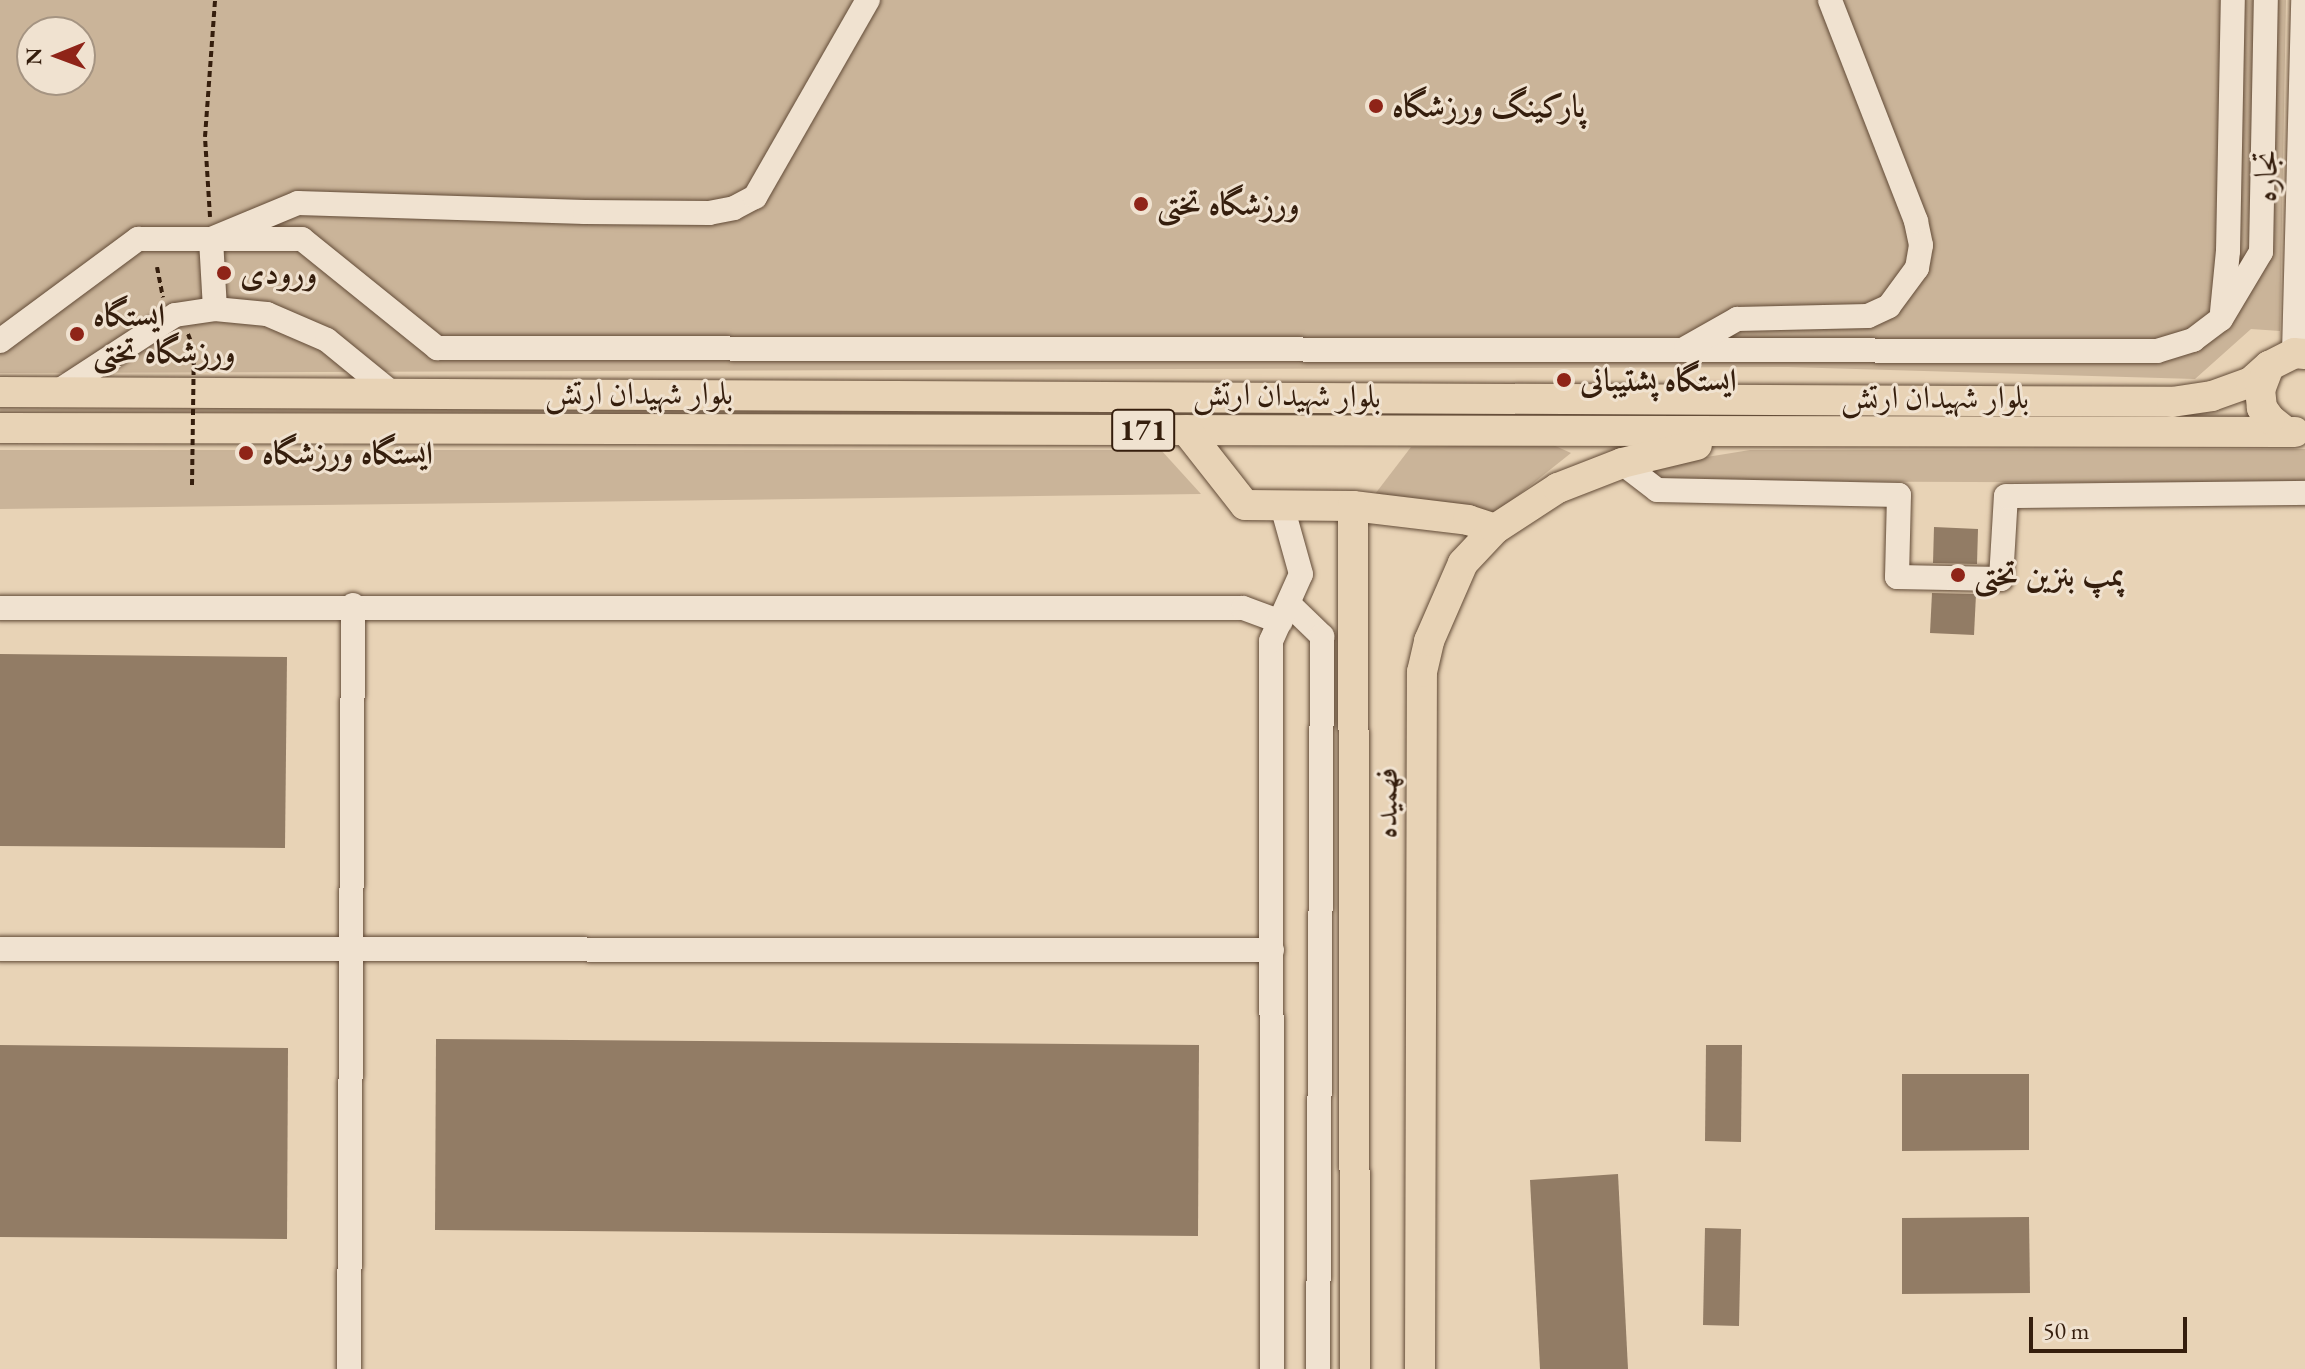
<!DOCTYPE html>
<html>
<head>
<meta charset="utf-8">
<style>
  body { margin:0 }
  #map { position:relative; width:2305px; height:1369px; overflow:hidden; background:#e8d3b6; font-family:"EB Garamond",Amiri,serif }
  div>[style] { position:absolute }
  .green>* { inset:0; background:#cab499 }
  .building>* { inset:0; background:#927c65 }
  .path>* { height:4px; margin-top:-2px; transform-origin:0; background:repeating-linear-gradient(90deg,#351e0d 0 6px,transparent 0 10px) }
  .roads { filter:drop-shadow(0 0 2px #624b37) drop-shadow(0 0 2px #624b37) }
  .minor>* { height:24px; margin:-12px; padding:0 12px; transform-origin:12px; border-radius:12px; background:#f0e2d0 }
  .major>* { height:30px; margin:-15px; padding:0 15px; transform-origin:15px; border-radius:15px; background:#e8d3b6 }
  .path-bridge>* { height:4px; margin-top:-2px; transform-origin:0; background:repeating-linear-gradient(90deg,#351e0d 0 6px,transparent 0 10px) }
  .dots>* { width:22px; height:22px; translate:-50% -50%; box-sizing:border-box; border:4px solid #f0e2d0; border-radius:50% }
  span { translate:-50% -50%; white-space:nowrap; text-align:center; line-height:1.15; -webkit-text-stroke:6px #f0e2d0; paint-order:stroke }
  .shield-label span { padding:2px 6px; background:#f0e2d0; border:2px solid; border-radius:6px; -webkit-text-stroke-width:0 }
  .shield-label { font-size:30px; color:#351e0d; font-weight:700 }
  .poi-label { font-size:32px; color:#351e0d; font-weight:700 }
  .left { translate:0 -50%; text-align:left }
  .street-label { font-size:32px; color:#351e0d }
  .north { position:absolute; left:16px; top:16px; width:80px; height:80px; box-sizing:border-box; background:#f0e2d0; border:2px solid #a59482; border-radius:50%; rotate:269deg; font-size:22px; font-weight:700; line-height:32px; text-align:center; color:#351e0d }
  .north::after { content:''; display:block; margin:auto; width:28px; height:36px; background:#8f2418; clip-path:polygon(50% 0,100% 100%,50% 72%,0 100%) }
  .scale { position:absolute; left:2029px; top:1317px; width:158px; height:36px; box-sizing:border-box; border:4px solid #351e0d; border-top:0; padding-left:10px; font-size:24px; line-height:28px; white-space:nowrap; color:#351e0d; -webkit-text-stroke:6px #f0e2d0; paint-order:stroke }
</style>
</head>
<body>
<div id="map">
  <div class="green">
    <div style="clip-path:polygon(evenodd,0 0,2286px 0,2280px 331px,2251px 329px,2195px 379px,1788px 367px,0 373px,0 0,32px 32px,80px 32px,80px 80px,32px 80px,32px 32px)"></div>
    <div style="clip-path:polygon(1551px 444px,1571px 453px,1492px 516px,1372px 498px,1411px 447px)"></div>
    <div style="clip-path:polygon(2305px 449px,2305px 483px,1666px 481px,1639px 468px,1750px 450px)"></div>
    <div style="clip-path:polygon(0 450px,1161px 450px,1201px 494px,0 509px)"></div>
  </div>
  <div class="building">
    <div style="clip-path:polygon(1934px 527px,1978px 529px,1977px 564px,1933px 563px)"></div>
    <div style="clip-path:polygon(1932px 593px,1976px 594px,1974px 635px,1930px 633px)"></div>
    <div style="clip-path:polygon(0 654px,287px 657px,285px 848px,0 846px)"></div>
    <div style="clip-path:polygon(436px 1039px,1199px 1045px,1198px 1236px,435px 1230px)"></div>
    <div style="clip-path:polygon(0 1045px,288px 1048px,287px 1239px,0 1237px)"></div>
    <div style="clip-path:polygon(1706px 1045px,1742px 1045px,1741px 1142px,1705px 1141px)"></div>
    <div style="clip-path:polygon(1902px 1074px,2029px 1074px,2029px 1150px,1902px 1151px)"></div>
    <div style="clip-path:polygon(1618px 1174px,1628px 1369px,1540px 1369px,1530px 1180px)"></div>
    <div style="clip-path:polygon(2029px 1217px,2030px 1293px,1902px 1294px,1902px 1218px)"></div>
    <div style="clip-path:polygon(1705px 1228px,1741px 1229px,1739px 1326px,1703px 1325px)"></div>
  </div>
  <div class="path">
    <div style="left:210px;top:217px;width:80px;rotate:-93.6deg"></div>
    <div style="left:205px;top:137px;width:137px;rotate:-85.8deg"></div>
    <div style="left:157px;top:267px;width:31px;rotate:79deg"></div>
    <div style="left:188px;top:334px;width:17px;rotate:69deg"></div>
  </div>
  <div class="roads">
    <div class="minor">
      <div style="left:215px;top:309px;width:70px;rotate:-93.3deg"></div>
      <div style="left:211px;top:239px;width:94px;rotate:-22.5deg"></div>
      <div style="left:298px;top:203px;width:287px;rotate:1.8deg"></div>
      <div style="left:585px;top:212px;width:124px;rotate:0.5deg"></div>
      <div style="left:709px;top:213px;width:25px;rotate:-11deg"></div>
      <div style="left:734px;top:208px;width:24px;rotate:-28deg"></div>
      <div style="left:755px;top:197px;width:227px;rotate:-60.2deg"></div>
      <div style="left:2222px;top:312px;width:61px;rotate:-84.4deg"></div>
      <div style="left:2228px;top:251px;width:251px;rotate:-88.9deg"></div>
      <div style="left:0;top:341px;width:172px;rotate:-36.5deg"></div>
      <div style="left:138px;top:239px;width:164px"></div>
      <div style="left:302px;top:239px;width:174px;rotate:38.9deg"></div>
      <div style="left:437px;top:348px;width:1720px;rotate:0.1deg"></div>
      <div style="left:2157px;top:351px;width:38px;rotate:-17deg"></div>
      <div style="left:2193px;top:340px;width:35px;rotate:-37deg"></div>
      <div style="left:2221px;top:319px;width:78px;rotate:-59.2deg"></div>
      <div style="left:2261px;top:252px;width:252px;rotate:-88.9deg"></div>
      <div style="left:1686px;top:348px;width:59px;rotate:-29.6deg"></div>
      <div style="left:1737px;top:319px;width:131px;rotate:-1.3deg"></div>
      <div style="left:1868px;top:316px;width:23px;rotate:-25deg"></div>
      <div style="left:1889px;top:306px;width:47px;rotate:-53.6deg"></div>
      <div style="left:1917px;top:268px;width:23px;rotate:-80deg"></div>
      <div style="left:1921px;top:245px;width:25px;rotate:-102deg"></div>
      <div style="left:1916px;top:221px;width:237px;rotate:-111.3deg"></div>
      <div style="left:2294px;top:353px;width:353px;rotate:-88.5deg"></div>
      <div style="left:57px;top:392px;width:141px;rotate:-33.1deg"></div>
      <div style="left:175px;top:315px;width:40px;rotate:-8.5deg"></div>
      <div style="left:215px;top:309px;width:52px;rotate:5.5deg"></div>
      <div style="left:267px;top:314px;width:65px;rotate:23.4deg"></div>
      <div style="left:327px;top:340px;width:84px;rotate:39.2deg"></div>
      <div style="left:1622px;top:463px;width:44px;rotate:37.6deg"></div>
      <div style="left:1657px;top:490px;width:242px;rotate:1.2deg"></div>
      <div style="left:1899px;top:495px;width:82px;rotate:91.4deg"></div>
      <div style="left:1897px;top:577px;width:104px;rotate:1.1deg"></div>
      <div style="left:2001px;top:579px;width:83px;rotate:-86.6deg"></div>
      <div style="left:2006px;top:496px;width:299px;rotate:-0.6deg"></div>
      <div style="left:1290px;top:605px;width:45px;rotate:44.1deg"></div>
      <div style="left:1322px;top:636px;width:733px;rotate:90.31deg"></div>
      <div style="left:0;top:608px;width:1243px"></div>
      <div style="left:1243px;top:608px;width:40px;rotate:20.2deg"></div>
      <div style="left:0;top:949px;width:1272px;rotate:0.05deg"></div>
      <div style="left:349px;top:1369px;width:764px;rotate:-89.7deg"></div>
      <div style="left:1272px;top:1369px;width:728px;rotate:-90.08deg"></div>
      <div style="left:1271px;top:641px;width:73px;rotate:-65.9deg"></div>
      <div style="left:1301px;top:574px;width:71px;rotate:-105.6deg"></div>
    </div>
    <div class="major">
      <div style="left:0;top:392px;width:2172px;rotate:0.26deg"></div>
      <div style="left:2172px;top:402px;width:40px;rotate:-8.5deg"></div>
      <div style="left:2212px;top:396px;width:41px;rotate:-19.7deg"></div>
      <div style="left:2251px;top:382px;width:24px;rotate:-42deg"></div>
      <div style="left:0;top:428px;width:2286px;rotate:0.1deg"></div>
      <div style="left:1186px;top:430px;width:95px;rotate:51.8deg"></div>
      <div style="left:1245px;top:505px;width:108px;rotate:0.5deg"></div>
      <div style="left:1353px;top:506px;width:116px;rotate:6.9deg"></div>
      <div style="left:1468px;top:520px;width:28px;rotate:18deg"></div>
      <div style="left:2295px;top:432px;width:9px;rotate:180deg"></div>
      <div style="left:2286px;top:432px;width:21px;rotate:-141deg"></div>
      <div style="left:2270px;top:419px;width:14px;rotate:-126deg"></div>
      <div style="left:2262px;top:408px;width:18px;rotate:-96deg"></div>
      <div style="left:2260px;top:390px;width:26px;rotate:-69deg"></div>
      <div style="left:2269px;top:366px;width:28px;rotate:-27deg"></div>
      <div style="left:2294px;top:353px;width:11px;rotate:5deg"></div>
      <div style="left:1353px;top:506px;width:863px;rotate:89.87deg"></div>
      <div style="left:1420px;top:1369px;width:697px;rotate:-89.84deg"></div>
      <div style="left:1422px;top:672px;width:32px;rotate:-77deg"></div>
      <div style="left:1429px;top:641px;width:85px;rotate:-66.4deg"></div>
      <div style="left:1463px;top:563px;width:47px;rotate:-46.7deg"></div>
      <div style="left:1495px;top:529px;width:75px;rotate:-33.1deg"></div>
      <div style="left:1558px;top:488px;width:69px;rotate:-21.3deg"></div>
      <div style="left:1622px;top:463px;width:77px;rotate:-13.5deg"></div>
    </div>
  </div>
  <div class="path-bridge">
    <div style="left:192px;top:485px;width:135px;rotate:-89.2deg"></div>
  </div>
  <div class="dots">
    <div style="left:1376px;top:106px;background:#8f2418"></div>
    <div style="left:1141px;top:204px;background:#8f2418"></div>
    <div style="left:224px;top:273px;background:#8f2418"></div>
    <div style="left:77px;top:334px;background:#8f2418"></div>
    <div style="left:1564px;top:380px;background:#8f2418"></div>
    <div style="left:246px;top:453px;background:#8f2418"></div>
    <div style="left:1958px;top:575px;background:#8f2418"></div>
  </div>
  <div class="shield-label">
    <span style="left:1143px;top:430px">171</span>
  </div>
  <div class="poi-label">
    <span class="left" style="left:1392px;top:106px">پارکینگ ورزشگاه</span>
    <span class="left" style="left:1157px;top:204px">ورزشگاه تختی</span>
    <span class="left" style="left:240px;top:273px">ورودی</span>
    <span class="left" style="left:93px;top:334px">ایستگاه<br>ورزشگاه تختی</span>
    <span class="left" style="left:1580px;top:380px">ایستگاه پشتیبانی</span>
    <span class="left" style="left:262px;top:453px">ایستگاه ورزشگاه</span>
    <span class="left" style="left:1974px;top:575px">پمپ بنزین تختی</span>
  </div>
  <div class="street-label">
    <span style="left:2266px;top:176px;rotate:-89deg">تجاره</span>
    <span style="left:639px;top:393px">بلوار شهیدان ارتش</span>
    <span style="left:1287px;top:395px;rotate:1deg">بلوار شهیدان ارتش</span>
    <span style="left:1935px;top:397px">بلوار شهیدان ارتش</span>
    <span style="left:1386px;top:803px;rotate:-90deg">فهمیده</span>
  </div>
  <div class="north">N</div>
  <div class="scale">50 m</div>
</div>
</body>
</html>
